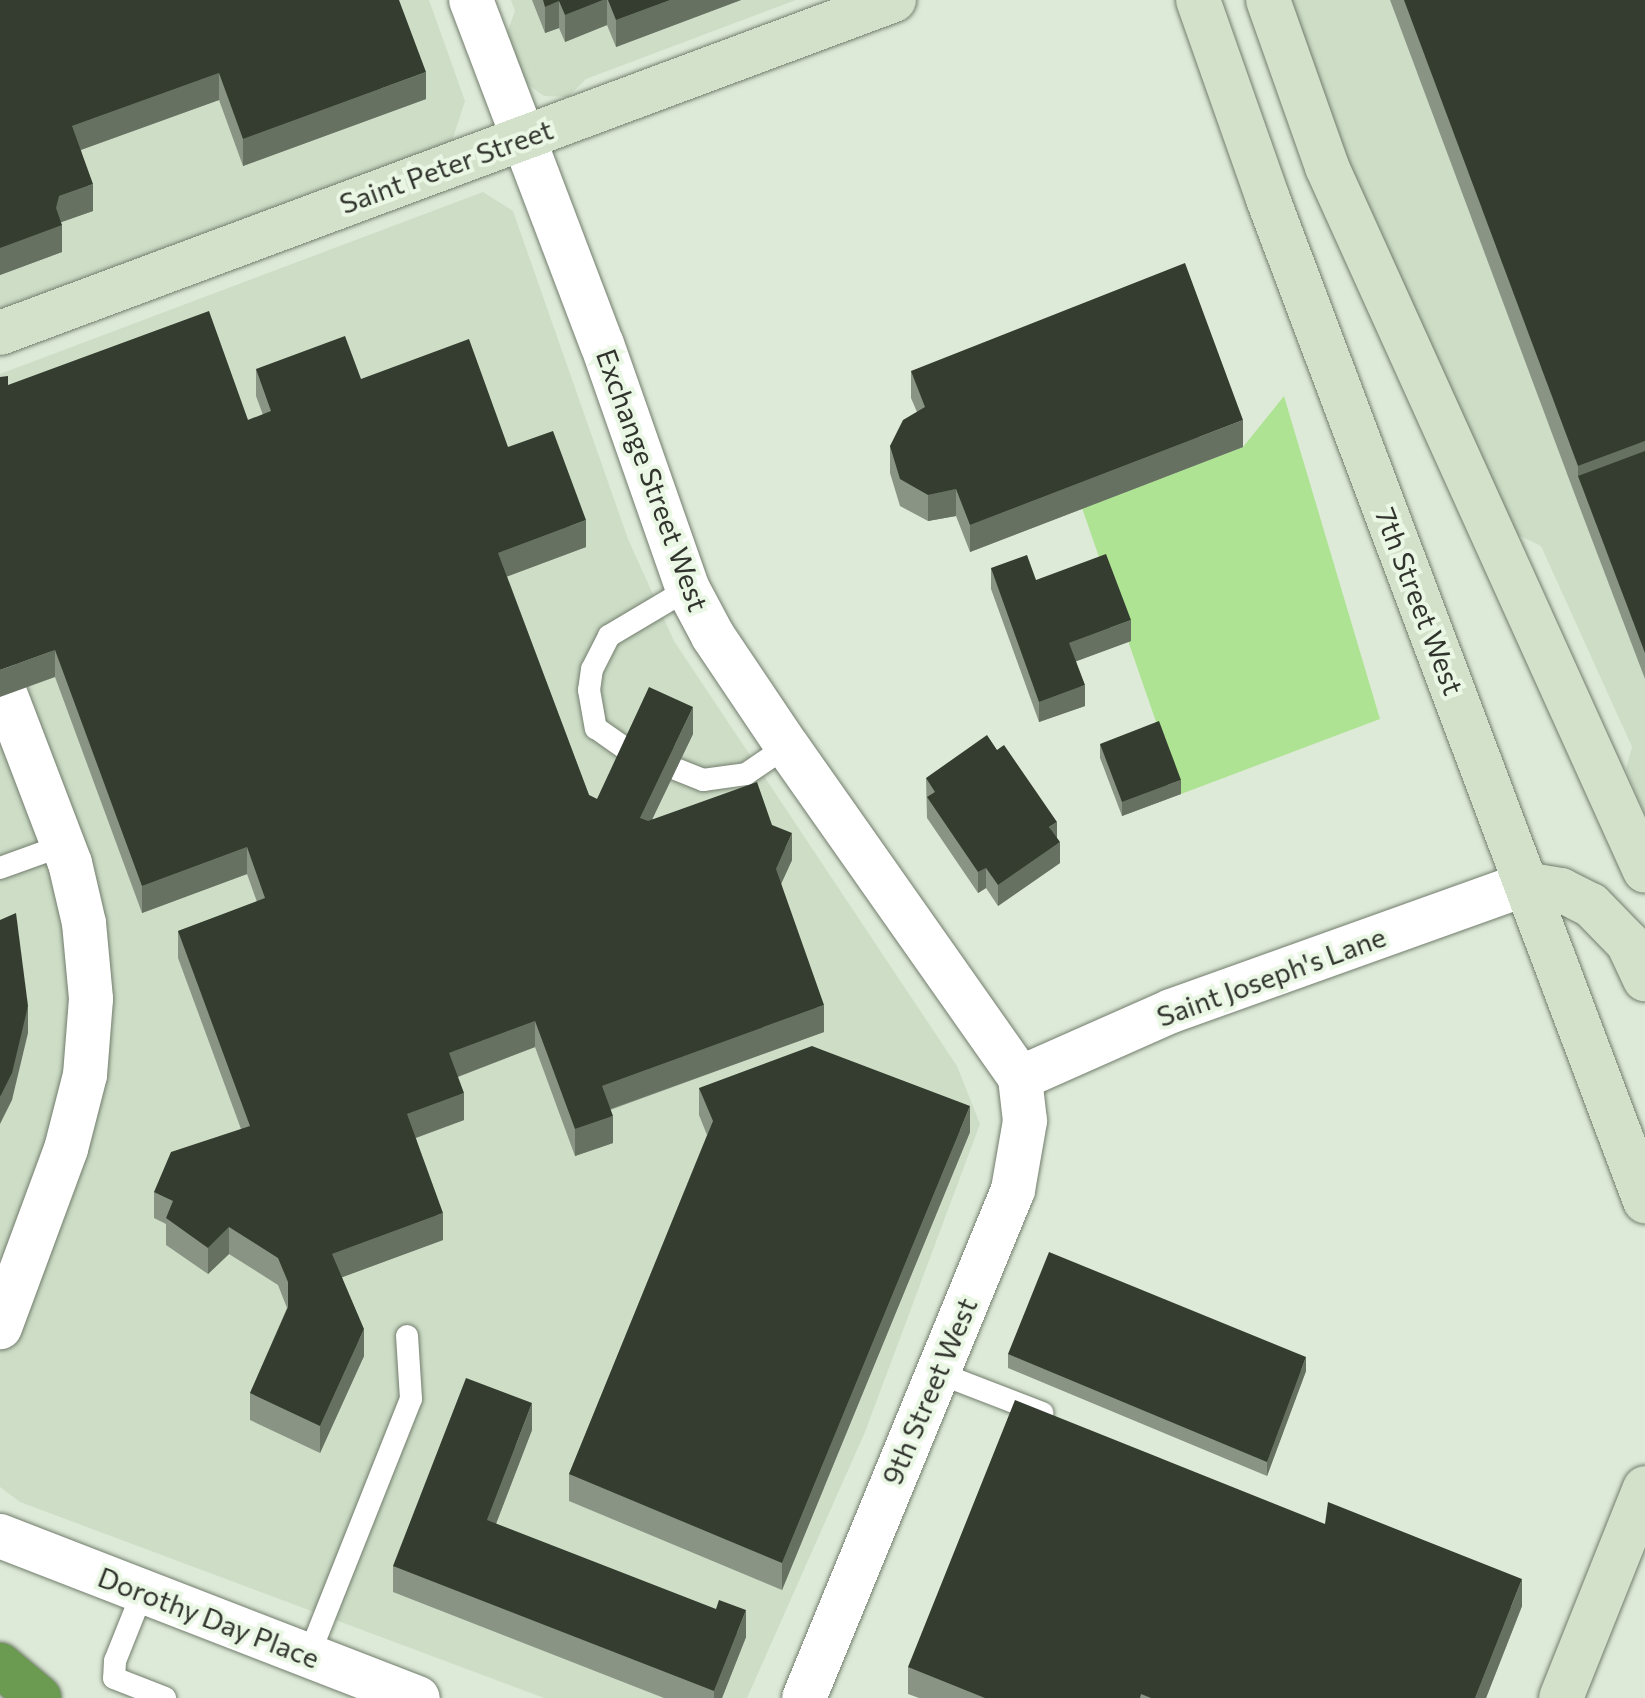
<!DOCTYPE html>
<html>
<head>
<meta charset="utf-8">
<style>
  body { margin:0 }
  #map { position:relative; width:1645px; height:1698px; overflow:hidden; background:#deead8; font-family:Commissioner,sans-serif }
  div>[style] { position:absolute }
  .built>* { inset:0; background:#cdddc6 }
  .green>* { inset:0; background:#afe394 }
  .roads { filter:drop-shadow(0 0 2px #727d6d) drop-shadow(0 0 2px #727d6d) }
  .service>* { height:22px; margin:-11px; padding:0 11px; transform-origin:11px; border-radius:11px; background:#fff }
  .minor>* { height:44px; margin:-22px; padding:0 22px; transform-origin:22px; border-radius:22px; background:#fff }
  .tertiary>* { height:44px; margin:-22px; padding:0 22px; transform-origin:22px; border-radius:22px; background:#fff }
  .secondary>* { height:44px; margin:-22px; padding:0 22px; transform-origin:22px; border-radius:22px; background:#d3e1ca }
  .motorway>* { height:44px; margin:-22px; padding:0 22px; transform-origin:22px; border-radius:22px; background:#6b9b50 }
  .wall>* { inset:0; background:#899484 }
  .shaded-wall>* { inset:0; background:#677162 }
  .building>* { inset:0; background:#343d2f }
  span { translate:-50% -50%; white-space:nowrap; text-align:center; line-height:1.15; -webkit-text-stroke:8px #ebf7e5; paint-order:stroke }
  .street-label { font-size:28px; color:#30342d }
</style>
</head>
<body>
<div id="map">
  <div class="built">
    <div style="clip-path:polygon(0 0,429px 0,465px 101px,452px 141px,0 309px)"></div>
    <div style="clip-path:polygon(511px 0,796px 0,586px 79px,568px 97px,544px 96px,523px 81px,507px 33px,515px 11px)"></div>
    <div style="clip-path:polygon(1288px 0,1645px 0,1645px 814px,1626px 769px,1632px 747px,1541px 546px,1516px 534px,1343px 154px)"></div>
    <div style="clip-path:polygon(483px 192px,513px 211px,628px 539px,674px 641px,957px 1066px,980px 1124px,865px 1432px,747px 1698px,544px 1698px,20px 1502px,0 1487px,0 374px)"></div>
  </div>
  <div class="green">
    <div style="clip-path:polygon(1284px 396px,1380px 719px,1181px 794px,1082px 508px,1243px 447px)"></div>
  </div>
  <div class="roads">
    <div class="service">
      <div style="left:688px;top:589px;width:92px;rotate:149.3deg"></div>
      <div style="left:609px;top:636px;width:37px;rotate:117deg"></div>
      <div style="left:592px;top:669px;width:21px;rotate:98deg"></div>
      <div style="left:589px;top:690px;width:39px;rotate:80deg"></div>
      <div style="left:596px;top:728px;width:39px;rotate:35deg"></div>
      <div style="left:628px;top:750px;width:81px;rotate:21.8deg"></div>
      <div style="left:703px;top:780px;width:43px;rotate:-7.9deg"></div>
      <div style="left:746px;top:774px;width:50px;rotate:-34.3deg"></div>
      <div style="left:0;top:868px;width:68px;rotate:-19.8deg"></div>
      <div style="left:936px;top:1372px;width:114px;rotate:21.1deg"></div>
      <div style="left:143px;top:1591px;width:75px;rotate:111.8deg"></div>
      <div style="left:115px;top:1661px;width:17px;rotate:93deg"></div>
      <div style="left:114px;top:1678px;width:55px;rotate:21.4deg"></div>
      <div style="left:309px;top:1655px;width:276px;rotate:-68.3deg"></div>
      <div style="left:411px;top:1399px;width:63px;rotate:-93.6deg"></div>
    </div>
    <div class="minor">
      <div style="left:471px;top:0;width:368px;rotate:69.2deg"></div>
      <div style="left:602px;top:344px;width:260px;rotate:70.7deg"></div>
      <div style="left:688px;top:589px;width:53px;rotate:62deg"></div>
      <div style="left:713px;top:636px;width:133px;rotate:56.1deg"></div>
      <div style="left:787px;top:746px;width:406px;rotate:54.9deg"></div>
      <div style="left:1020px;top:1078px;width:43px;rotate:83.4deg"></div>
      <div style="left:1025px;top:1121px;width:70px;rotate:99.9deg"></div>
      <div style="left:1013px;top:1190px;width:549px;rotate:112.36deg"></div>
      <div style="left:1020px;top:1078px;width:165px;rotate:-23.9deg"></div>
      <div style="left:1171px;top:1011px;width:377px;rotate:-19.7deg"></div>
      <div style="left:0;top:1536px;width:448px;rotate:21.2deg"></div>
    </div>
    <div class="tertiary">
      <div style="left:0;top:680px;width:196px;rotate:69.1deg"></div>
      <div style="left:70px;top:863px;width:62px;rotate:76.9deg"></div>
      <div style="left:84px;top:923px;width:76px;rotate:84.7deg"></div>
      <div style="left:91px;top:999px;width:76px;rotate:94.5deg"></div>
      <div style="left:85px;top:1075px;width:76px;rotate:104.4deg"></div>
      <div style="left:66px;top:1149px;width:190px;rotate:110.3deg"></div>
    </div>
    <div class="secondary">
      <div style="left:1198px;top:0;width:211px;rotate:70.6deg"></div>
      <div style="left:1268px;top:199px;width:1071px;rotate:69.38deg"></div>
      <div style="left:1268px;top:0;width:177px;rotate:70.5deg"></div>
      <div style="left:1327px;top:167px;width:772px;rotate:65.69deg"></div>
      <div style="left:0;top:333px;width:954px;rotate:-20.43deg"></div>
      <div style="left:1526px;top:884px;width:36px;rotate:10deg"></div>
      <div style="left:1561px;top:890px;width:34px;rotate:27deg"></div>
      <div style="left:1591px;top:905px;width:53px;rotate:45.8deg"></div>
      <div style="left:1628px;top:943px;width:40px;rotate:65deg"></div>
      <div style="left:1561px;top:1698px;width:226px;rotate:-68.2deg"></div>
    </div>
    <div class="motorway">
      <div style="left:0;top:1665px;width:51px;rotate:40.2deg"></div>
    </div>
  </div>
  <div class="wall">
    <div style="clip-path:polygon(0 0,426px 99px,243px 166px,219px 100px,81px 150px,93px 211px,61px 222px,62px 252px,0 275px)"></div>
    <div style="clip-path:polygon(532px 0,741px 0,616px 47px,607px 25px,565px 42px,559px 28px,545px 33px)"></div>
    <div style="clip-path:polygon(1390px 0,1645px 0,1645px 679px,1578px 503px)"></div>
    <div style="clip-path:polygon(256px 369px,361px 379px,508px 447px,586px 547px,507px 576px,589px 795px,597px 799px,693px 734px,652px 819px,772px 825px,792px 860px,781px 884px,824px 1032px,610px 1110px,613px 1143px,575px 1156px,535px 1047px,458px 1077px,464px 1120px,416px 1138px,443px 1240px,342px 1277px,364px 1356px,320px 1453px,250px 1420px,250px 1393px,287px 1308px,278px 1285px,229px 1254px,208px 1274px,166px 1245px,166px 1224px,154px 1218px,154px 1192px,241px 1129px,178px 958px,178px 931px,257px 902px,247px 874px,142px 913px,55px 677px,8px 385px,248px 420px,263px 415px,256px 396px)"></div>
    <div style="clip-path:polygon(911px 371px,1243px 447px,970px 552px,956px 516px,928px 521px,900px 506px,890px 473px,890px 446px,917px 412px,911px 398px)"></div>
    <div style="clip-path:polygon(991px 568px,1036px 580px,1131px 641px,1076px 661px,1085px 706px,1039px 722px,991px 589px)"></div>
    <div style="clip-path:polygon(1100px 744px,1181px 794px,1122px 816px,1100px 758px)"></div>
    <div style="clip-path:polygon(926px 778px,1057px 838px,1060px 863px,998px 906px,986px 888px,978px 893px,927px 818px)"></div>
    <div style="clip-path:polygon(699px 1088px,970px 1132px,782px 1590px,569px 1501px,569px 1474px,707px 1135px,699px 1115px)"></div>
    <div style="clip-path:polygon(1008px 1354px,1306px 1371px,1267px 1476px,1008px 1368px)"></div>
    <div style="clip-path:polygon(532px 1430px,496px 1524px,746px 1637px,722px 1698px,664px 1698px,393px 1592px,393px 1566px)"></div>
    <div style="clip-path:polygon(1522px 1606px,1486px 1698px,919px 1698px,908px 1694px,908px 1667px)"></div>
  </div>
  <div class="shaded-wall">
    <div style="clip-path:polygon(603px 0,607px 0,607px 25px,565px 42px,565px 15px)"></div>
    <div style="clip-path:polygon(670px 0,741px 0,616px 47px,616px 20px)"></div>
    <div style="clip-path:polygon(559px 1px,559px 28px,545px 33px,545px 7px)"></div>
    <div style="clip-path:polygon(426px 72px,426px 99px,243px 166px,243px 139px)"></div>
    <div style="clip-path:polygon(219px 73px,219px 100px,72px 153px,72px 126px)"></div>
    <div style="clip-path:polygon(93px 184px,93px 211px,59px 223px,62px 225px,62px 252px,0 275px,0 248px,59px 196px)"></div>
    <div style="clip-path:polygon(1243px 420px,1243px 447px,970px 552px,970px 525px)"></div>
    <div style="clip-path:polygon(1645px 441px,1645px 478px,1578px 476px,1578px 503px,1578px 466px)"></div>
    <div style="clip-path:polygon(956px 489px,956px 516px,928px 521px,928px 495px)"></div>
    <div style="clip-path:polygon(586px 520px,586px 547px,498px 580px,498px 553px)"></div>
    <div style="clip-path:polygon(1131px 620px,1131px 641px,1069px 664px,1069px 643px)"></div>
    <div style="clip-path:polygon(55px 650px,55px 677px,0 697px,0 670px)"></div>
    <div style="clip-path:polygon(1085px 685px,1085px 706px,1039px 722px,1039px 702px)"></div>
    <div style="clip-path:polygon(693px 707px,693px 734px,640px 845px,640px 818px)"></div>
    <div style="clip-path:polygon(1181px 780px,1181px 794px,1122px 816px,1122px 802px)"></div>
    <div style="clip-path:polygon(1057px 822px,1057px 842px,1049px 827px)"></div>
    <div style="clip-path:polygon(792px 833px,792px 860px,776px 895px,776px 869px)"></div>
    <div style="clip-path:polygon(1060px 842px,1060px 863px,998px 906px,998px 885px)"></div>
    <div style="clip-path:polygon(247px 847px,247px 874px,142px 913px,142px 886px)"></div>
    <div style="clip-path:polygon(986px 868px,986px 888px,978px 893px,978px 872px)"></div>
    <div style="clip-path:polygon(824px 1005px,824px 1032px,602px 1112px,602px 1086px)"></div>
    <div style="clip-path:polygon(28px 1006px,28px 1033px,12px 1100px,0 1124px,0 1097px)"></div>
    <div style="clip-path:polygon(535px 1021px,535px 1047px,449px 1080px,449px 1053px)"></div>
    <div style="clip-path:polygon(464px 1093px,464px 1120px,407px 1141px,407px 1114px)"></div>
    <div style="clip-path:polygon(970px 1106px,970px 1132px,782px 1590px,782px 1563px)"></div>
    <div style="clip-path:polygon(613px 1116px,613px 1143px,575px 1156px,575px 1129px)"></div>
    <div style="clip-path:polygon(443px 1213px,443px 1240px,332px 1281px,332px 1254px)"></div>
    <div style="clip-path:polygon(229px 1227px,229px 1254px,208px 1274px,208px 1248px)"></div>
    <div style="clip-path:polygon(364px 1329px,364px 1356px,320px 1453px,320px 1426px)"></div>
    <div style="clip-path:polygon(1306px 1357px,1306px 1371px,1267px 1476px,1267px 1462px)"></div>
    <div style="clip-path:polygon(532px 1403px,532px 1430px,487px 1547px,487px 1520px)"></div>
    <div style="clip-path:polygon(1522px 1579px,1522px 1606px,1486px 1698px,1475px 1698px)"></div>
    <div style="clip-path:polygon(746px 1610px,746px 1637px,722px 1698px,714px 1698px,714px 1691px)"></div>
  </div>
  <div class="building">
    <div style="clip-path:polygon(0 0,399px 0,426px 72px,243px 139px,219px 73px,72px 126px,93px 184px,59px 196px,56px 208px,62px 225px,0 248px)"></div>
    <div style="clip-path:polygon(543px 0,603px 0,565px 15px,559px 1px,545px 7px)"></div>
    <div style="clip-path:polygon(608px 0,670px 0,616px 20px)"></div>
    <div style="clip-path:polygon(1404px 0,1645px 0,1645px 441px,1578px 466px)"></div>
    <div style="clip-path:polygon(1185px 263px,1243px 420px,970px 525px,956px 489px,928px 495px,900px 479px,890px 446px,903px 420px,925px 407px,911px 371px)"></div>
    <div style="clip-path:polygon(209px 311px,248px 420px,271px 411px,256px 369px,345px 336px,361px 379px,469px 339px,508px 447px,553px 431px,586px 520px,498px 553px,589px 795px,597px 799px,649px 687px,693px 707px,640px 818px,648px 821px,757px 782px,772px 825px,792px 833px,776px 869px,824px 1005px,602px 1086px,613px 1116px,575px 1129px,535px 1021px,449px 1053px,464px 1093px,407px 1114px,443px 1213px,332px 1254px,364px 1329px,320px 1426px,250px 1393px,288px 1307px,288px 1282px,278px 1258px,229px 1227px,208px 1248px,166px 1218px,173px 1201px,154px 1192px,171px 1152px,250px 1126px,178px 931px,265px 898px,247px 847px,142px 886px,55px 650px,0 670px,0 377px,8px 376px,8px 385px)"></div>
    <div style="clip-path:polygon(1645px 451px,1645px 653px,1578px 476px)"></div>
    <div style="clip-path:polygon(1106px 554px,1131px 620px,1069px 643px,1085px 685px,1039px 702px,991px 568px,1027px 555px,1036px 580px)"></div>
    <div style="clip-path:polygon(1159px 721px,1181px 780px,1122px 802px,1100px 744px)"></div>
    <div style="clip-path:polygon(987px 735px,997px 750px,1004px 745px,1057px 822px,1049px 827px,1060px 842px,998px 885px,986px 868px,978px 872px,927px 797px,935px 792px,926px 778px)"></div>
    <div style="clip-path:polygon(16px 913px,28px 1006px,12px 1073px,0 1097px,0 920px)"></div>
    <div style="clip-path:polygon(812px 1046px,970px 1106px,782px 1563px,569px 1474px,713px 1121px,699px 1088px)"></div>
    <div style="clip-path:polygon(1049px 1252px,1306px 1357px,1267px 1462px,1008px 1354px)"></div>
    <div style="clip-path:polygon(466px 1378px,532px 1403px,487px 1520px,716px 1609px,719px 1600px,746px 1610px,714px 1691px,393px 1566px)"></div>
    <div style="clip-path:polygon(1015px 1400px,1325px 1524px,1328px 1502px,1522px 1579px,1475px 1698px,1151px 1698px,1141px 1694px,1140px 1698px,985px 1698px,908px 1667px)"></div>
  </div>
  <div class="street-label">
    <span style="left:446px;top:166px;rotate:-20deg">Saint Peter Street</span>
    <span style="left:653px;top:480px;rotate:70deg">Exchange Street West</span>
    <span style="left:1420px;top:601px;rotate:69deg">7th Street West</span>
    <span style="left:1271px;top:976px;rotate:-20deg">Saint Joseph's Lane</span>
    <span style="left:929px;top:1391px;rotate:-67deg">9th Street West</span>
    <span style="left:209px;top:1617px;rotate:21deg">Dorothy Day Place</span>
  </div>
</div>
</body>
</html>
